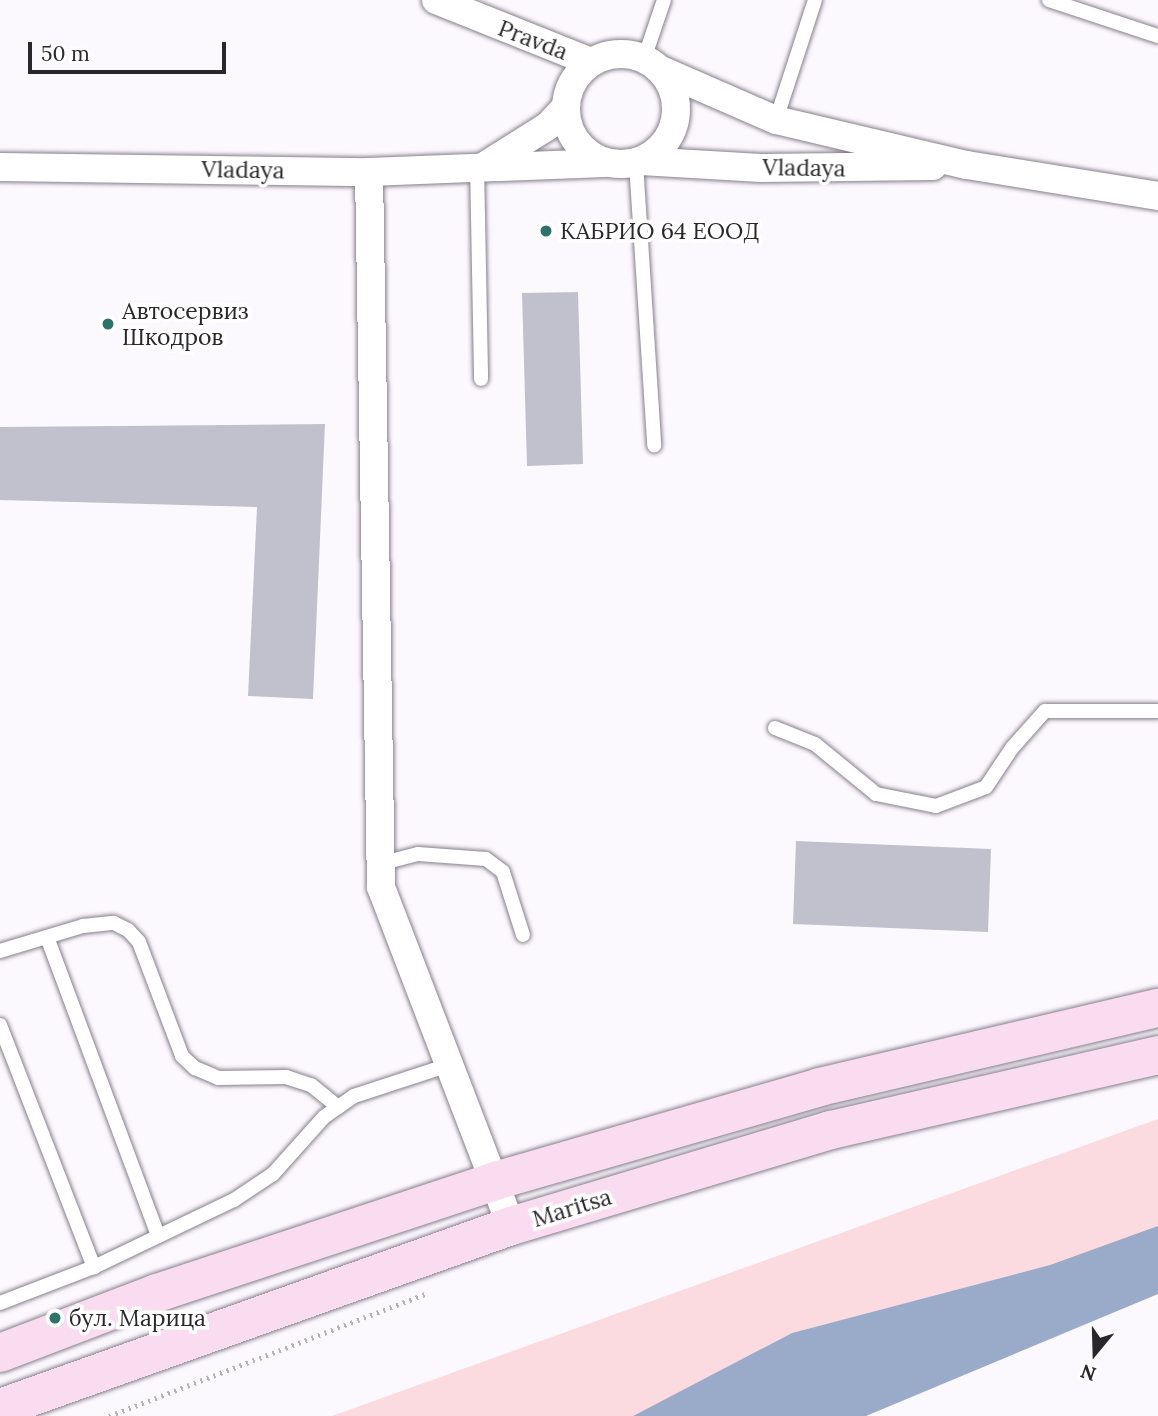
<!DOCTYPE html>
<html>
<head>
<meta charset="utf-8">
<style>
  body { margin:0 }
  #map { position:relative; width:1158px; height:1416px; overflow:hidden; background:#fcf9fe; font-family:Lora,serif }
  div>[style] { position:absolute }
  .green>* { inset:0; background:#fbdae0 }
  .water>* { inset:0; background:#99abc9 }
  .building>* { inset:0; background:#c1c0cd }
  .path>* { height:4.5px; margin-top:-2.25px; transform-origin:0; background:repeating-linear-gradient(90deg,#b5b2b7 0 2px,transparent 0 7px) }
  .roads { filter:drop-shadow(0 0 2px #867f8a) drop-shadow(0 0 2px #867f8a) }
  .lane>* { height:14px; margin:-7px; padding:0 7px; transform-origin:7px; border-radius:7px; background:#fff }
  .street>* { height:28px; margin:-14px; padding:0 14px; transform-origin:14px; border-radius:14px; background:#fff }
  .street>.ring { margin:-14px; padding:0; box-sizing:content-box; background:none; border:28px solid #fff; border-radius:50% }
  .secondary>* { height:38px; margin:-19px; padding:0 19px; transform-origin:19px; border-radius:19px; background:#fadcf1 }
  .dots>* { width:19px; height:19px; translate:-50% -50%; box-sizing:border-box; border:4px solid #fff; border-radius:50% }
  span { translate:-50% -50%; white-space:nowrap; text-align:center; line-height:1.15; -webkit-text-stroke:7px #fff; paint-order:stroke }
  .street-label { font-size:23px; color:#2a272b }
  .poi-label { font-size:23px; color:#2a272b }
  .left { translate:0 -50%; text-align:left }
  .north { position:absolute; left:1060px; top:1318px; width:70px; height:70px; -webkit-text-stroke:5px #fff; paint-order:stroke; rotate:199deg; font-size:19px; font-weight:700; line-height:28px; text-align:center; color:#2a272b }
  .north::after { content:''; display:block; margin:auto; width:24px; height:32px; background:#2a272b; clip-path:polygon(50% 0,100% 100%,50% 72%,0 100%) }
  .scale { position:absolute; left:28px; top:42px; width:198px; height:32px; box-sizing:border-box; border:4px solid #2a272b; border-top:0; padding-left:9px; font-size:21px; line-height:24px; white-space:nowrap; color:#2a272b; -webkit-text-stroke:5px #fff; paint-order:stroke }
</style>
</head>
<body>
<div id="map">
  <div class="green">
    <div style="clip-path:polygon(1158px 1119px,1158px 1226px,1137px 1236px,1050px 1265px,792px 1333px,633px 1416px,332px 1416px)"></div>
  </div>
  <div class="water">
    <div style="clip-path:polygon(1158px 1226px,1158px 1294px,866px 1416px,633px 1416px,792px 1333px,1050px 1265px)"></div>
  </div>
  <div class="building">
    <div style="clip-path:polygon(578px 292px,583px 464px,527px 466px,522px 293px)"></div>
    <div style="clip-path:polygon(325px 424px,313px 699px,248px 696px,257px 507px,0 500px,0 427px)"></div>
    <div style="clip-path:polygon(796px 841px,991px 849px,988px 932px,793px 924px)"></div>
  </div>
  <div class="path">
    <div style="left:109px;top:1416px;width:342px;rotate:-21.1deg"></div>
  </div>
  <div class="roads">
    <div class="lane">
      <div style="left:1049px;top:0;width:115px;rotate:18.3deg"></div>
      <div style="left:644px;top:59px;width:62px;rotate:-71.3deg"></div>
      <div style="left:776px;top:120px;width:126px;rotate:-72deg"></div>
      <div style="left:636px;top:163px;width:283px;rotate:86.3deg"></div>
      <div style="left:477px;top:165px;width:214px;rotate:88.9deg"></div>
      <div style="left:775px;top:728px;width:43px;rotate:21.8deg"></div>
      <div style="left:815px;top:744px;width:79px;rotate:39.3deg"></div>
      <div style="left:876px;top:794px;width:61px;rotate:11.3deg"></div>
      <div style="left:936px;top:806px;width:53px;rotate:-20.8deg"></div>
      <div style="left:986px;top:787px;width:47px;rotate:-56.3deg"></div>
      <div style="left:1012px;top:748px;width:50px;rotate:-48.3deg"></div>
      <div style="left:1045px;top:711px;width:113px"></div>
      <div style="left:379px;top:864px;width:40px;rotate:-14.4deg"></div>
      <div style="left:418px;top:854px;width:68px;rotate:4.2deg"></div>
      <div style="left:486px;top:859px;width:21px;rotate:37deg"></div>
      <div style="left:503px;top:872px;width:66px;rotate:72.4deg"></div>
      <div style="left:47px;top:937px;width:318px;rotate:69.6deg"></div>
      <div style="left:0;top:951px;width:87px;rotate:-16.8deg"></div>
      <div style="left:83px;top:926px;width:31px;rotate:-6deg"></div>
      <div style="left:114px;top:923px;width:16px;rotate:27deg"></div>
      <div style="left:128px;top:930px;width:16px;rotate:47deg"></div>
      <div style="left:139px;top:942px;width:122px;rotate:69.3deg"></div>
      <div style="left:182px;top:1056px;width:18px;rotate:43deg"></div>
      <div style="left:195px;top:1068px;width:25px;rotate:23deg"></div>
      <div style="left:218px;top:1078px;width:68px;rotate:-0.8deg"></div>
      <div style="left:286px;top:1077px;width:26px;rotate:18deg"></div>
      <div style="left:311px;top:1085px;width:35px;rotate:39deg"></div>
      <div style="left:0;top:1025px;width:260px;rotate:68.8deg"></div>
      <div style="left:0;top:1303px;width:101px;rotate:-21deg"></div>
      <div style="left:94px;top:1267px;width:155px;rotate:-25.6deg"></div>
      <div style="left:234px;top:1200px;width:47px;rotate:-33.7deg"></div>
      <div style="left:273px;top:1174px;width:76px;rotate:-48.2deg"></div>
      <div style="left:324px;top:1117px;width:37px;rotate:-35deg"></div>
      <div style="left:354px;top:1096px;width:103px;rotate:-18.1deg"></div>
    </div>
    <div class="street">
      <div style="left:436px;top:0;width:167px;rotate:21.8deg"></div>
      <div class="ring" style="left:566px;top:54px;width:82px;height:82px"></div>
      <div style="left:659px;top:69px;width:128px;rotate:23.6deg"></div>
      <div style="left:776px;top:120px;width:196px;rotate:13.3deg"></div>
      <div style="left:967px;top:165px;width:193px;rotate:9.2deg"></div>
      <div style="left:641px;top:161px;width:120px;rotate:3.3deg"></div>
      <div style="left:761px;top:168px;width:172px;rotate:-0.7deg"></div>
      <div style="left:486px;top:165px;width:73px;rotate:-32.2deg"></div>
      <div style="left:548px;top:126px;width:25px;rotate:-47deg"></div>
      <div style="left:0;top:167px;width:369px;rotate:0.8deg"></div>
      <div style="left:369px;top:172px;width:236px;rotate:-2.2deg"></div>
      <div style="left:369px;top:172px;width:715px;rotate:89.04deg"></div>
      <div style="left:381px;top:887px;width:363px;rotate:69deg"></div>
    </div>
    <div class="secondary">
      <div style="left:0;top:1353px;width:168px;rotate:-20.9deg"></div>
      <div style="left:157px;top:1293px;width:356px;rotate:-18.3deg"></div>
      <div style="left:495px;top:1181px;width:338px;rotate:-16.1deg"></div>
      <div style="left:820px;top:1087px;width:347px;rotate:-13.2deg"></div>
      <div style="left:0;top:1408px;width:542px;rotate:-19.6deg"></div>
      <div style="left:511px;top:1226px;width:334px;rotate:-16.7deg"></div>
      <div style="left:831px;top:1130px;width:335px;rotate:-12.9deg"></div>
    </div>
  </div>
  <div class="dots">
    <div style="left:546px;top:231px;background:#2c736a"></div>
    <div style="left:108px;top:324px;background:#2c736a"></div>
    <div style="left:55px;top:1318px;background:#2c736a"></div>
  </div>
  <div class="street-label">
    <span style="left:533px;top:40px;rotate:21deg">Pravda</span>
    <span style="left:804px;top:168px;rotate:1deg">Vladaya</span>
    <span style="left:243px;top:170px;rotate:1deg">Vladaya</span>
    <span style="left:572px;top:1208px;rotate:-17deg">Maritsa</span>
  </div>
  <div class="poi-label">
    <span class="left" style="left:560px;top:231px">КАБРИО 64 ЕООД</span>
    <span class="left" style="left:122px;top:324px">Автосервиз<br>Шкодров</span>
    <span class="left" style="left:69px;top:1318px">бул. Марица</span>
  </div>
  <div class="north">N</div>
  <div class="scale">50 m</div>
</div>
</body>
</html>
